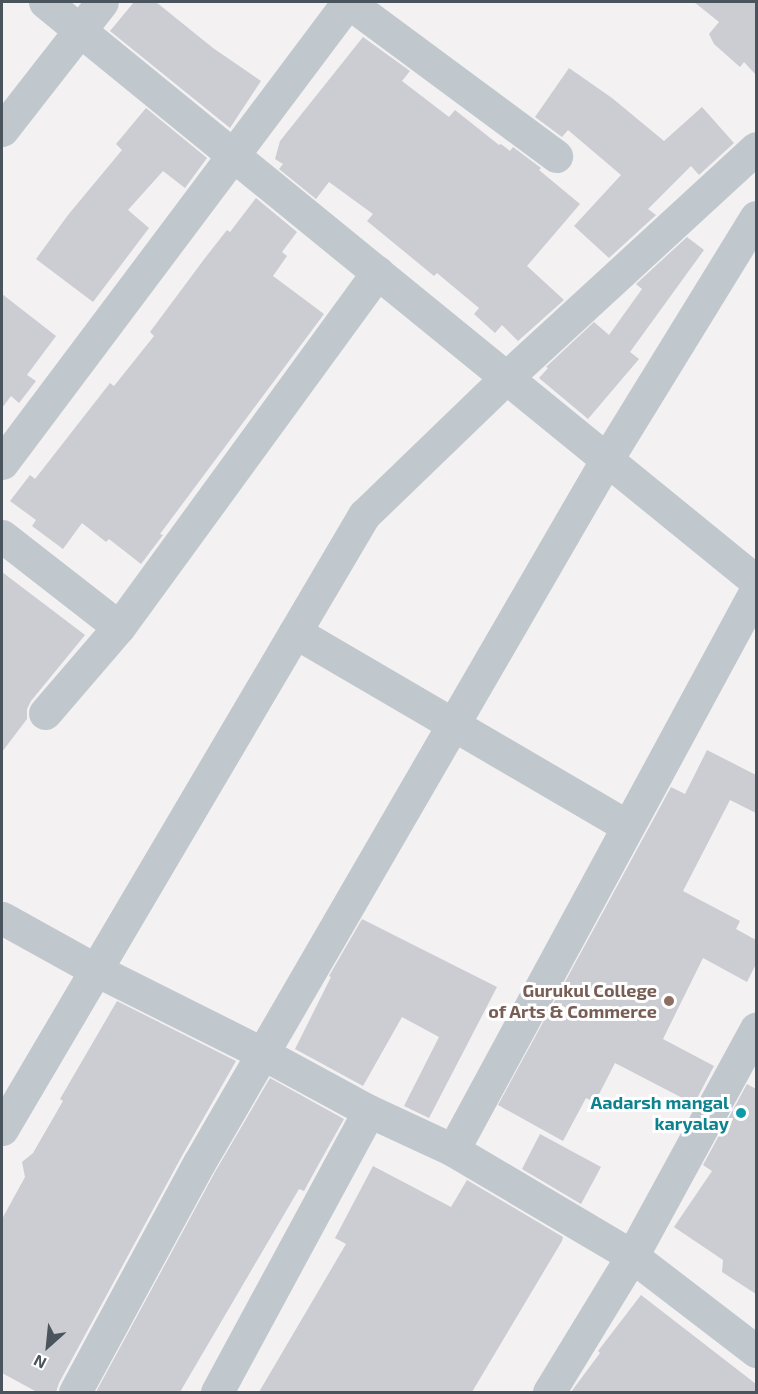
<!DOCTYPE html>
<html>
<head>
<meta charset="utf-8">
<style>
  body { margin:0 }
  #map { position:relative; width:758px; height:1394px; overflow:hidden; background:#f3f1f1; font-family:"Exo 2",sans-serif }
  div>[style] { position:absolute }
  .building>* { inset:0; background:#cbcdd3 }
  .minor>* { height:33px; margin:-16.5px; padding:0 16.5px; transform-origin:16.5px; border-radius:16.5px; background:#c0c8ce }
  .dots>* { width:16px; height:16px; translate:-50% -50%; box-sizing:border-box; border:3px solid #fff; border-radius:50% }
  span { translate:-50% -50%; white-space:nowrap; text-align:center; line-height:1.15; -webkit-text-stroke:6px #fff; paint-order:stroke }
  .education-label { font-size:18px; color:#785e54; font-weight:700 }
  .right { translate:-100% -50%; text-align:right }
  .culture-label { font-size:18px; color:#0d838f; font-weight:700 }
  .frame { position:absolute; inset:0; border:3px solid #4a545d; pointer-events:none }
  .north { position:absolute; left:18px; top:1316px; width:60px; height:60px; -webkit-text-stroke:4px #fff; paint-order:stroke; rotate:207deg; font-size:16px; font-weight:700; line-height:24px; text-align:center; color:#4a545d }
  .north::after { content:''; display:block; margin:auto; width:21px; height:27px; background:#4a545d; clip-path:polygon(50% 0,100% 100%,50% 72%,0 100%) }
</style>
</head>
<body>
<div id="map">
  <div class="building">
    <div style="clip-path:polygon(134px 2px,156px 2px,213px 48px,261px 81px,230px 128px,110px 31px)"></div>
    <div style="clip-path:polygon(694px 2px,756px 2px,756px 75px,744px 62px,740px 67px,714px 44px,709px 34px,719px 22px)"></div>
    <div style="clip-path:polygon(363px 37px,410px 71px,402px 81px,449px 117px,455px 110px,499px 145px,501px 144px,510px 151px,513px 147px,541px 168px,539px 170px,580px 204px,527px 266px,564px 300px,518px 341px,502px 325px,495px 333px,474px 314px,479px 308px,437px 273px,434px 276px,367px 221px,373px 214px,329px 182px,316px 199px,279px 169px,283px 164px,275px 159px,280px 141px)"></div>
    <div style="clip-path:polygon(569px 68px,612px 98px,664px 141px,702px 107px,734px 143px,699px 175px,691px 166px,648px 209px,656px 215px,609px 258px,574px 226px,621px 175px,568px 130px,562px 137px,535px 117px)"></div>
    <div style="clip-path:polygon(146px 108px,207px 158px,185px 188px,163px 171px,128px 210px,149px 228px,93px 302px,36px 259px,68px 215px,122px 150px,116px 144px)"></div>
    <div style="clip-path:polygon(256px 198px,297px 232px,282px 252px,287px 256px,273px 276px,324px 314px,160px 534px,163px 535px,141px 564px,109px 539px,106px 542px,82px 523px,63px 549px,32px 526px,36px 520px,10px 501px,30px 475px,35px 479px,110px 383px,114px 386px,154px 336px,150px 332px,205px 258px,227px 230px,230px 232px)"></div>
    <div style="clip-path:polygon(687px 237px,704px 250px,630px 352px,639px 359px,588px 419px,539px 378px,548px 368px,546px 367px,594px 322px,609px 335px,642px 289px,636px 284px)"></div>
    <div style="clip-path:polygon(2px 294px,56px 336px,27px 375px,36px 381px,19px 403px,11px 396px,2px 408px)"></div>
    <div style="clip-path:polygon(2px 572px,85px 635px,31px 701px,27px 709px,27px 719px,2px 752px)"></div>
    <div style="clip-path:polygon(707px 750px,756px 775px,756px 813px,730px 800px,683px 891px,740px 921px,736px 929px,756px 940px,756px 964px,747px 982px,703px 958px,663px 1039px,714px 1066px,694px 1104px,615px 1063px,595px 1102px,586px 1098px,563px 1141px,498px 1105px,671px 787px,685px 794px)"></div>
    <div style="clip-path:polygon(362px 919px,497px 987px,429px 1118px,404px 1106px,439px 1037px,402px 1017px,363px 1086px,295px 1049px,331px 977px,329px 976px)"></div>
    <div style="clip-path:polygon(117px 1001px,236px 1061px,183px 1154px,59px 1383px,56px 1392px,37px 1392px,2px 1373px,2px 1219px,25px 1177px,22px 1162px,33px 1153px,63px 1101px,60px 1099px)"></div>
    <div style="clip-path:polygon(270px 1078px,344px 1119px,316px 1169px,304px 1191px,299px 1189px,180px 1392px,96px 1392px,215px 1172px)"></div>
    <div style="clip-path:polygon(747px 1084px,756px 1089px,756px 1294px,722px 1272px,723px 1260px,674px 1227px,712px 1171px,703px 1165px)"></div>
    <div style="clip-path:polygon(540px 1134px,601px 1167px,581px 1204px,522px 1169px)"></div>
    <div style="clip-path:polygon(373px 1166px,451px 1207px,467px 1180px,563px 1237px,562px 1241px,472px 1392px,259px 1392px,346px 1244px,335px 1238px)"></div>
    <div style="clip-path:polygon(641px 1295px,756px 1384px,756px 1392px,571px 1392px,600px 1353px,598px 1351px)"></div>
  </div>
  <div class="minor">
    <div style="left:45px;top:2px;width:917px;rotate:39.16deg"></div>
    <div style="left:348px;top:2px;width:259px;rotate:36.5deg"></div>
    <div style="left:2px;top:130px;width:162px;rotate:-52deg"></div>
    <div style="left:2px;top:463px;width:576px;rotate:-53.11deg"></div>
    <div style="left:2px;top:536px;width:148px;rotate:37.9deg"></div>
    <div style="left:119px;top:627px;width:439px;rotate:-53.9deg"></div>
    <div style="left:295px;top:632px;width:385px;rotate:30.3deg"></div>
    <div style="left:45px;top:713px;width:113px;rotate:-49.3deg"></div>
    <div style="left:2px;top:918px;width:107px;rotate:29deg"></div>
    <div style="left:96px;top:970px;width:186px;rotate:26.6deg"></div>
    <div style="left:262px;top:1053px;width:122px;rotate:28.5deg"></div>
    <div style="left:2px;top:1129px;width:713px;rotate:-59.48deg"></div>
    <div style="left:364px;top:515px;width:199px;rotate:-44deg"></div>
    <div style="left:507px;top:377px;width:338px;rotate:-42.6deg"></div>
    <div style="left:453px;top:1150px;width:208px;rotate:30.6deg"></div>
    <div style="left:632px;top:1256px;width:156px;rotate:37.5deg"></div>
    <div style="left:75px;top:1392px;width:260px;rotate:-61.6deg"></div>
    <div style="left:199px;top:1163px;width:814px;rotate:-59.91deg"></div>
    <div style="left:607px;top:459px;width:284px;rotate:-58.4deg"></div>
    <div style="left:217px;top:1392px;width:319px;rotate:-61.6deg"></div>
    <div style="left:369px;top:1111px;width:93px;rotate:24.9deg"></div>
    <div style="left:453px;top:1150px;width:637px;rotate:-61.58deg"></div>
    <div style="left:549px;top:1392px;width:159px;rotate:-58.6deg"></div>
    <div style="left:632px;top:1256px;width:259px;rotate:-61.4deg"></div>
  </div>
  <div class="dots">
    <div style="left:669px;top:1001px;background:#8d6e63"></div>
    <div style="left:741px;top:1113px;background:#0f9aa8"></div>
  </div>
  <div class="education-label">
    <span class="right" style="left:657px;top:1001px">Gurukul College<br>of Arts &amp; Commerce</span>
  </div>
  <div class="culture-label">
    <span class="right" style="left:729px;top:1113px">Aadarsh mangal<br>karyalay</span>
  </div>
  <div class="frame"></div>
  <div class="north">N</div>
</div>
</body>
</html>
